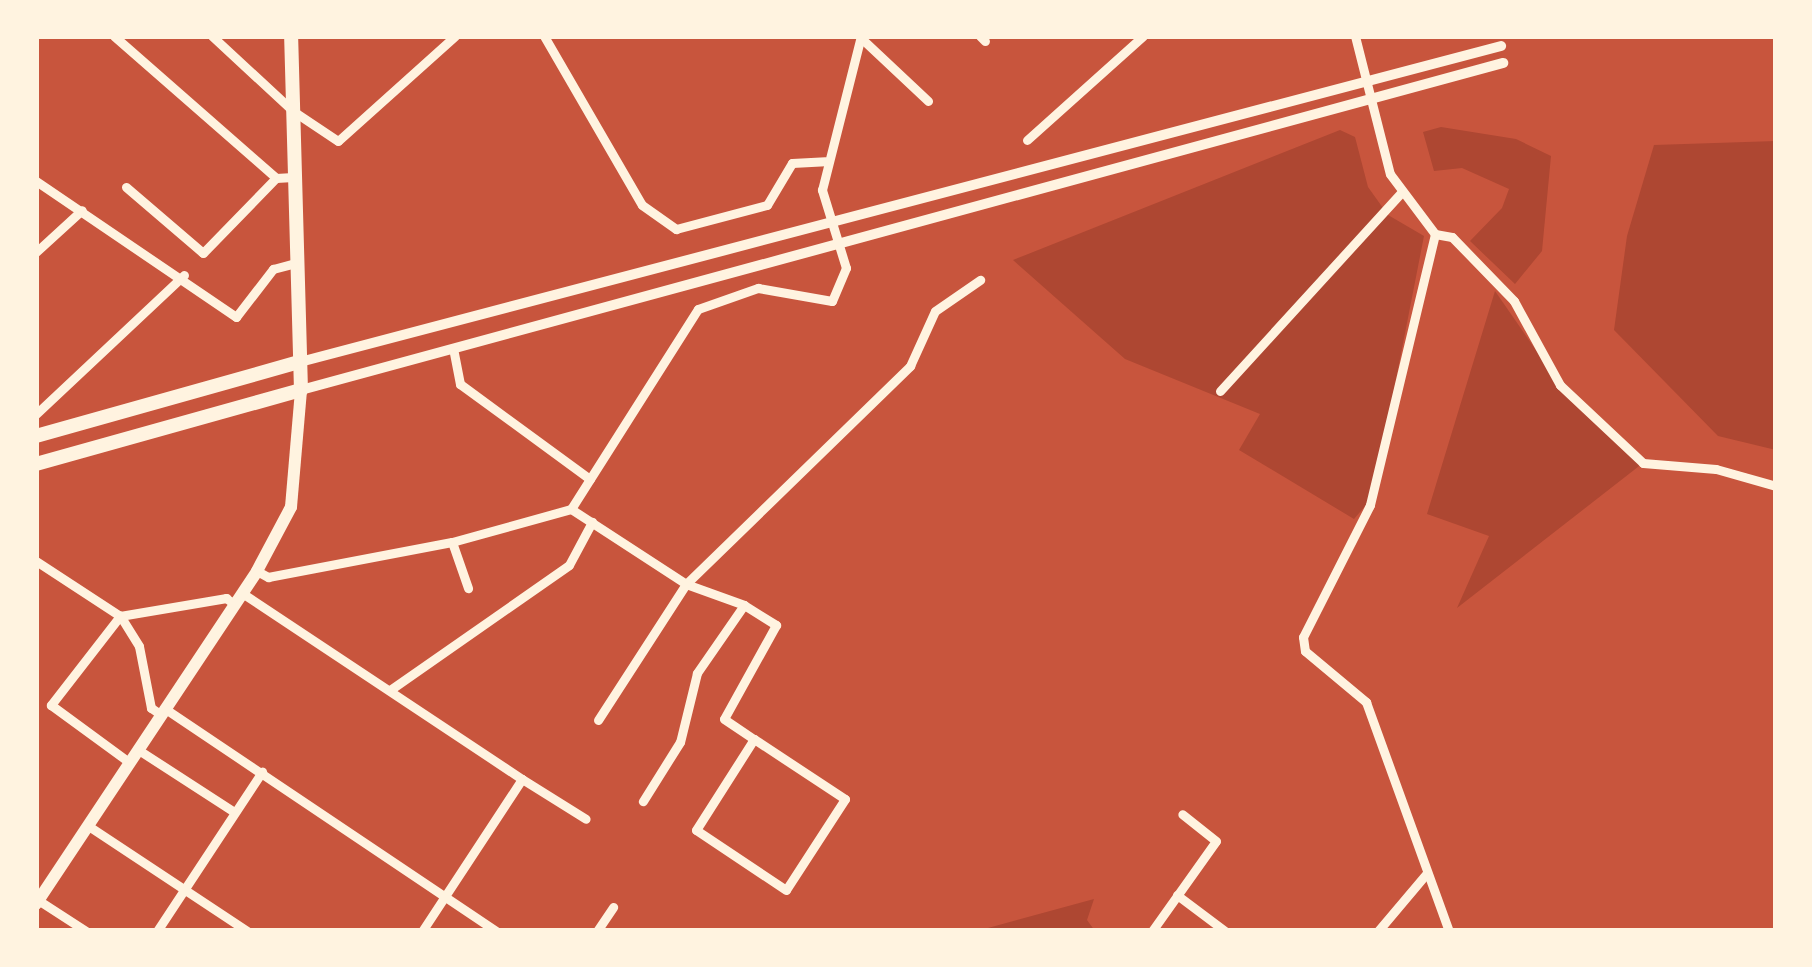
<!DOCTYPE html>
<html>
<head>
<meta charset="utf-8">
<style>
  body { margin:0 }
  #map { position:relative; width:1812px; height:967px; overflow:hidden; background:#c8553d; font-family:"Exo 2",sans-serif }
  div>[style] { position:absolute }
  .green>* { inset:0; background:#ae4732 }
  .minor>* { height:9px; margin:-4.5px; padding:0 4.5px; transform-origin:4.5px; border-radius:4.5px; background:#fff3e0 }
  .tertiary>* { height:10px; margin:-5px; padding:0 5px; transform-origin:5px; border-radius:5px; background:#fff3e0 }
  .secondary>* { height:12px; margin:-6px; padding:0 6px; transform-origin:6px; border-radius:6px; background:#fff3e0 }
  .primary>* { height:14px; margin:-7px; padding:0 7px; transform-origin:7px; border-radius:7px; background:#fff3e0 }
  span { translate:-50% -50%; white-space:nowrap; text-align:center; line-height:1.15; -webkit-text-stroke:12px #fff3e0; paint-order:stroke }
  .frame { position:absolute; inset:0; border:39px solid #fff3e0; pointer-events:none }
</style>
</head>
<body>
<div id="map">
  <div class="green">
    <div style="clip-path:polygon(1441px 127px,1516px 139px,1551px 156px,1542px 251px,1515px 284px,1470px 241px,1502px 208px,1509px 189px,1462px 168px,1434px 171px,1423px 132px)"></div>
    <div style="clip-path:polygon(1340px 130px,1355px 137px,1368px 187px,1388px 215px,1424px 236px,1373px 497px,1354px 519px,1239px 450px,1260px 414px,1125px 359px,1013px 260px)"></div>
    <div style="clip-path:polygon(1776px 141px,1776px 450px,1718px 436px,1614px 330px,1627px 236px,1654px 145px)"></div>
    <div style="clip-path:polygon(1495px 291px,1560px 385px,1643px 463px,1457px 608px,1489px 536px,1427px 514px)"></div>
    <div style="clip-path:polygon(1094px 899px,1087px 920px,1095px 931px,977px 931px)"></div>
  </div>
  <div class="minor">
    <div style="left:114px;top:36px;width:215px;rotate:41.2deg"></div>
    <div style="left:276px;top:178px;width:17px;rotate:-3deg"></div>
    <div style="left:212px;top:36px;width:110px;rotate:42.8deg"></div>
    <div style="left:293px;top:111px;width:54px;rotate:33.7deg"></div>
    <div style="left:338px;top:141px;width:157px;rotate:-41.9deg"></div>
    <div style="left:544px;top:36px;width:195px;rotate:59.9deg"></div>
    <div style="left:642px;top:205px;width:42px;rotate:35.2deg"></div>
    <div style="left:676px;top:229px;width:94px;rotate:-14.8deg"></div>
    <div style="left:767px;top:205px;width:49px;rotate:-59.2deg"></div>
    <div style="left:792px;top:163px;width:33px;rotate:-3deg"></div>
    <div style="left:980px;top:36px;width:7px;rotate:45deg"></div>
    <div style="left:1355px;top:36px;width:142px;rotate:75.8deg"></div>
    <div style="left:1390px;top:174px;width:75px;rotate:53.1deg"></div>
    <div style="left:1435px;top:234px;width:17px;rotate:10deg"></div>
    <div style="left:1452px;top:237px;width:89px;rotate:45.9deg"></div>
    <div style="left:1514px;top:301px;width:96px;rotate:61.3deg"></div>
    <div style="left:1560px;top:385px;width:114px;rotate:43.2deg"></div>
    <div style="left:1643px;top:463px;width:73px;rotate:4.7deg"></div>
    <div style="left:1716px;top:469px;width:62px;rotate:15.8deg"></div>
    <div style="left:861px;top:38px;width:92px;rotate:43.2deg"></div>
    <div style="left:1027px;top:140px;width:156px;rotate:-41.9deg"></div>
    <div style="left:36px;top:181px;width:242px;rotate:34.2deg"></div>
    <div style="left:236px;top:317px;width:61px;rotate:-52.4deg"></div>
    <div style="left:273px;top:269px;width:20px;rotate:-15deg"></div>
    <div style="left:126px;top:187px;width:101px;rotate:40.6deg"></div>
    <div style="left:203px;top:253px;width:105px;rotate:-45.8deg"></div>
    <div style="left:1435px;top:234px;width:279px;rotate:103.5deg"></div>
    <div style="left:1370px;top:505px;width:148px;rotate:116.9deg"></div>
    <div style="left:1303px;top:637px;width:14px;rotate:82deg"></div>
    <div style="left:1305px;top:651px;width:80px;rotate:39.9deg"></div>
    <div style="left:1366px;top:702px;width:244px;rotate:70.1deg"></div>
    <div style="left:36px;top:252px;width:62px;rotate:-42.4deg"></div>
    <div style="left:453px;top:348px;width:37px;rotate:79deg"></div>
    <div style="left:460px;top:384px;width:161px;rotate:36.2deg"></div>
    <div style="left:1220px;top:391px;width:268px;rotate:-47.6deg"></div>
    <div style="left:36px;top:414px;width:203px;rotate:-43.2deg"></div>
    <div style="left:571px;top:509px;width:137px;rotate:33.1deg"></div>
    <div style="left:686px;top:584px;width:313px;rotate:-44.2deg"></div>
    <div style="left:910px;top:366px;width:60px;rotate:-65.6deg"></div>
    <div style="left:935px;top:311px;width:55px;rotate:-34.6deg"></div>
    <div style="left:452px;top:542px;width:49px;rotate:70.8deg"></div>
    <div style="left:36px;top:561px;width:100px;rotate:33.2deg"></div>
    <div style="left:120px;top:616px;width:113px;rotate:127.8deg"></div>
    <div style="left:51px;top:705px;width:97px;rotate:36.2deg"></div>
    <div style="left:257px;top:571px;width:13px;rotate:29deg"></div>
    <div style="left:268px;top:577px;width:187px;rotate:-10.8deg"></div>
    <div style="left:452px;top:542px;width:123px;rotate:-15.5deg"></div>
    <div style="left:571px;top:509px;width:237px;rotate:-57.6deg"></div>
    <div style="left:698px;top:309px;width:64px;rotate:-19.3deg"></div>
    <div style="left:758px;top:288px;width:75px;rotate:10deg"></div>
    <div style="left:832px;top:301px;width:36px;rotate:-67deg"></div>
    <div style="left:846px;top:268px;width:82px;rotate:-107.1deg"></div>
    <div style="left:822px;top:190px;width:159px;rotate:-75.8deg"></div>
    <div style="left:242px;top:593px;width:336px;rotate:33.6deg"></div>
    <div style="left:522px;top:779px;width:182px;rotate:123.3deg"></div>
    <div style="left:744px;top:605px;width:38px;rotate:32deg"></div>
    <div style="left:776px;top:625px;width:107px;rotate:119deg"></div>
    <div style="left:724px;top:719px;width:36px;rotate:34deg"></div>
    <div style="left:754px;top:739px;width:109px;rotate:33.4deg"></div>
    <div style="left:845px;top:799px;width:108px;rotate:123deg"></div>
    <div style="left:786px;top:890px;width:108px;rotate:-146.3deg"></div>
    <div style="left:696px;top:830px;width:108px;rotate:-57.5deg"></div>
    <div style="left:390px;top:690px;width:218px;rotate:-34.9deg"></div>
    <div style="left:569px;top:565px;width:49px;rotate:-61.9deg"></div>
    <div style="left:164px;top:708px;width:400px;rotate:33.9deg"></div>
    <div style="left:160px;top:714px;width:11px;rotate:-146deg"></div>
    <div style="left:151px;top:708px;width:63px;rotate:-101deg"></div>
    <div style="left:139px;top:646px;width:36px;rotate:-122deg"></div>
    <div style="left:120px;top:616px;width:108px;rotate:-9.6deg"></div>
    <div style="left:226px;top:598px;width:10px;rotate:37deg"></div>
    <div style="left:598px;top:720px;width:162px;rotate:-57.1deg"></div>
    <div style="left:686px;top:584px;width:62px;rotate:19.9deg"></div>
    <div style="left:744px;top:605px;width:83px;rotate:124.7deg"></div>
    <div style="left:697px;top:673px;width:71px;rotate:103.8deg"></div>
    <div style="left:680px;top:742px;width:70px;rotate:122.1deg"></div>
    <div style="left:137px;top:749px;width:114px;rotate:32.9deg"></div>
    <div style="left:522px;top:779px;width:75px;rotate:32deg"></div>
    <div style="left:87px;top:825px;width:192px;rotate:33.5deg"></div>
    <div style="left:1177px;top:895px;width:60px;rotate:36.9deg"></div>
    <div style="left:38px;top:900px;width:57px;rotate:32.9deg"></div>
    <div style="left:157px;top:931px;width:191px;rotate:-56.6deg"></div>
    <div style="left:597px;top:931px;width:29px;rotate:-56deg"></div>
    <div style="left:1152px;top:931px;width:110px;rotate:-54.6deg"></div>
    <div style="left:1216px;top:841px;width:43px;rotate:-141.5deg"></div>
    <div style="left:1378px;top:931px;width:76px;rotate:-49.8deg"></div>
  </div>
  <div class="tertiary">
    <div style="left:300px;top:362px;width:1242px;rotate:-14.74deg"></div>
    <div style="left:301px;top:390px;width:1246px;rotate:-15.22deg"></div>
  </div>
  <div class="secondary">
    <div style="left:36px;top:904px;width:400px;rotate:-56.4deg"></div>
    <div style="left:257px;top:571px;width:72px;rotate:-62deg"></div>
    <div style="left:291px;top:507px;width:117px;rotate:-85.1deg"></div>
  </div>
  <div class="primary">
    <div style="left:36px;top:436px;width:274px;rotate:-15.7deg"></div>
    <div style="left:36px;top:464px;width:275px;rotate:-15.6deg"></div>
    <div style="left:301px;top:390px;width:354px;rotate:-91.6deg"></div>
  </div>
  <div class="frame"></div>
</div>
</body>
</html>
